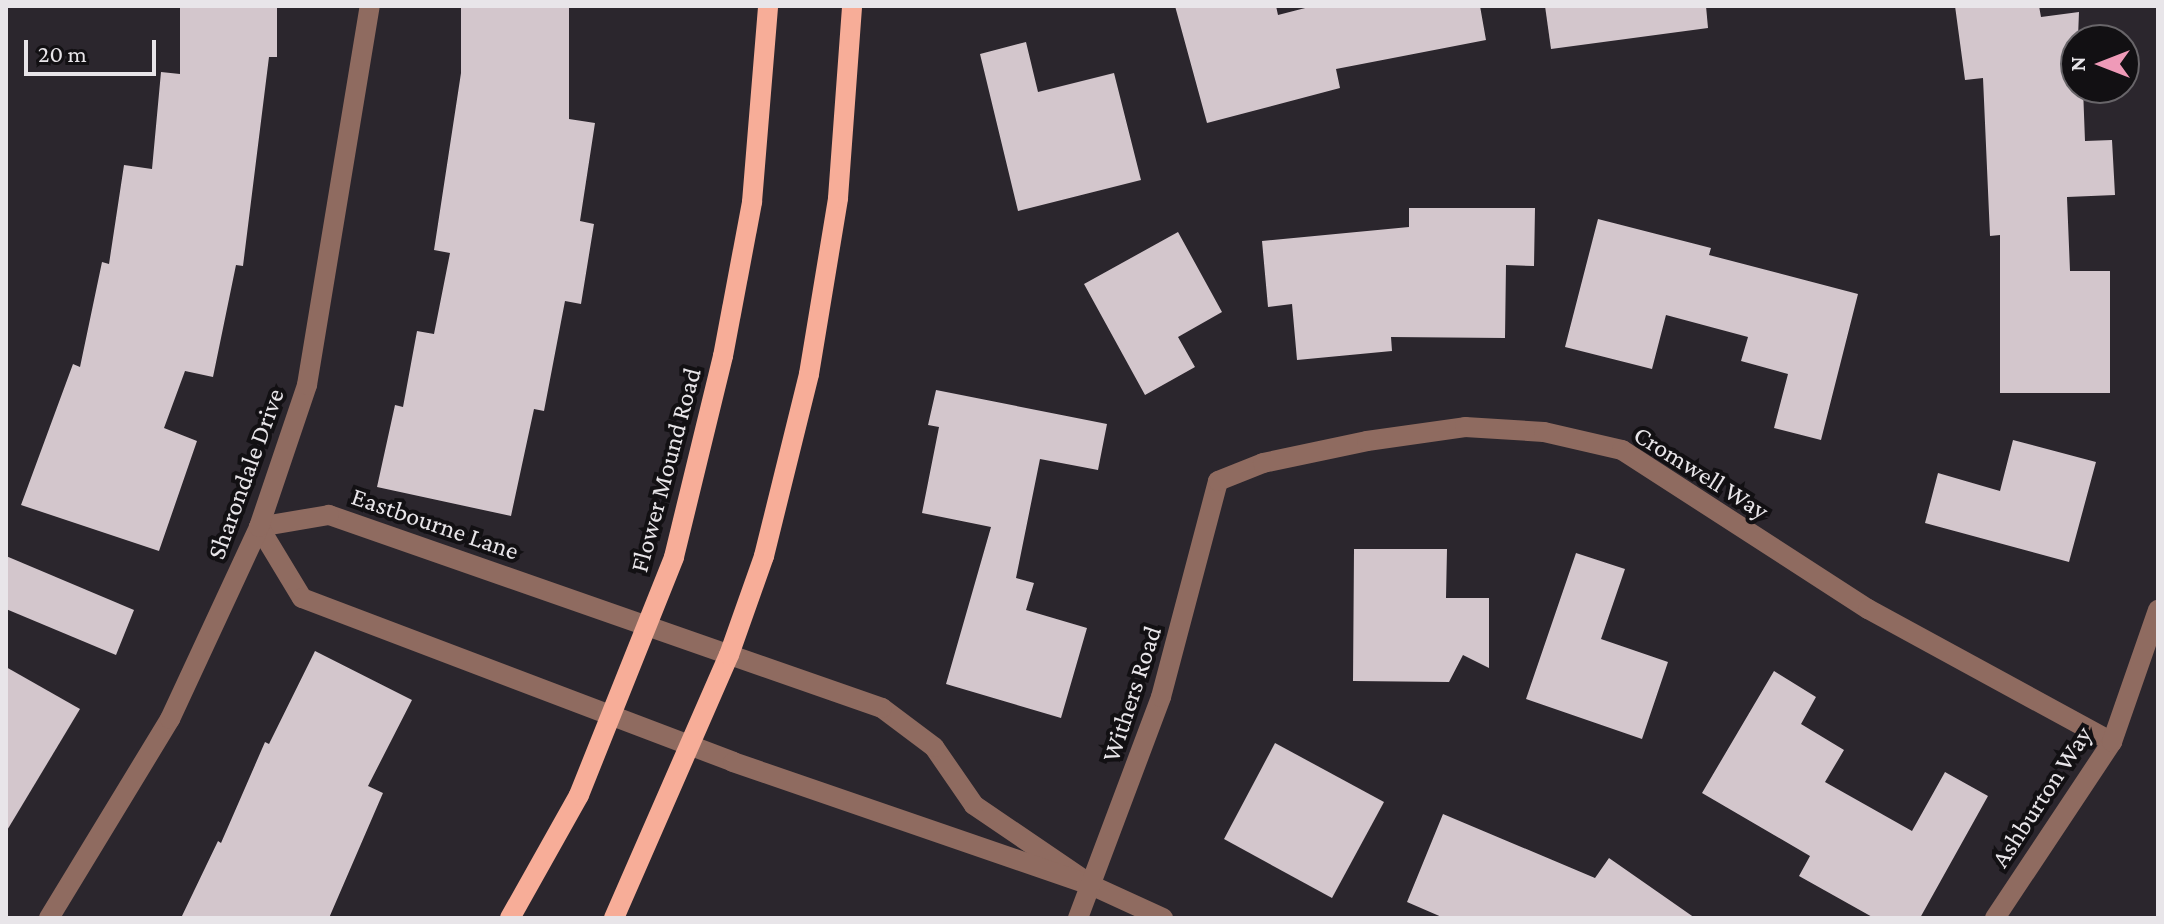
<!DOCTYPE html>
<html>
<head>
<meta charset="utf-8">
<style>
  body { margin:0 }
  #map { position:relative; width:2164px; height:924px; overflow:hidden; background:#2b262d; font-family:"Crimson Pro",serif }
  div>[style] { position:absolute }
  .building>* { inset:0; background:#d3c6cc }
  .minor>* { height:20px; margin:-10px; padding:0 10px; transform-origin:10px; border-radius:10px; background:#8f6b60 }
  .major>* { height:20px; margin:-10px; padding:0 10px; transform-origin:10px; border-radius:10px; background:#f7ad98 }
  span { translate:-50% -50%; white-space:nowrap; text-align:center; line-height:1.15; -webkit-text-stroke:8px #121013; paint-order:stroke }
  .street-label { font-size:26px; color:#e8e5e9 }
  .frame { position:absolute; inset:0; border:8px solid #e8e5e9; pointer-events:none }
  .north { position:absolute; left:2060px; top:24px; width:80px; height:80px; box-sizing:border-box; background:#121013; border:2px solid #686569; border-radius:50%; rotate:270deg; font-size:22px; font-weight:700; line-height:32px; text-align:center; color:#e8e5e9 }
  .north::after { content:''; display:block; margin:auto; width:28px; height:36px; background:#ef9ab8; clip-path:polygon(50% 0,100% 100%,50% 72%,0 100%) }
  .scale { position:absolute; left:24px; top:40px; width:132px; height:36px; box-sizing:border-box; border:4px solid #e8e5e9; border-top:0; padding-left:10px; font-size:24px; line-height:28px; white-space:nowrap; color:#e8e5e9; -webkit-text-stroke:6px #121013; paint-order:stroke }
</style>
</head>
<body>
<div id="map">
  <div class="building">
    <div style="clip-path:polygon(180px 6px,277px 6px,277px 57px,269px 57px,243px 266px,236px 265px,213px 377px,185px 371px,164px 428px,197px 441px,159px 551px,21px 505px,73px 364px,80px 367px,102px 262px,109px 264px,124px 165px,152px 169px,161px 72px,180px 74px)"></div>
    <div style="clip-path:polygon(461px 6px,569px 6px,569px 119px,595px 123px,580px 221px,594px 224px,581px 304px,565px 301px,544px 411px,534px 409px,511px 516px,377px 487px,395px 405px,403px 407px,417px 331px,434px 334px,450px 253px,434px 250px,461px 73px)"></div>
    <div style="clip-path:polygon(1175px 6px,1276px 6px,1278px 15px,1313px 6px,1480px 6px,1486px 40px,1336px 69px,1340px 88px,1207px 123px)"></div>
    <div style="clip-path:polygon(1545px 6px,1706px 6px,1708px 28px,1551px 49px)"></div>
    <div style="clip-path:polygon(1955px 6px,2039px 6px,2041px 17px,2079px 12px,2076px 88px,2083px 88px,2085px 141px,2112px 140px,2115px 195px,2067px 197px,2070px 271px,2110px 271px,2110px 393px,2000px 393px,2000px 235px,1990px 236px,1983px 78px,1965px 80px)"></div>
    <div style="clip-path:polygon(1026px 42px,1038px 92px,1114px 73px,1141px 180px,1018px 211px,980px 54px)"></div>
    <div style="clip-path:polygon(1409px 208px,1535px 208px,1534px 266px,1506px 265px,1505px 338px,1391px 337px,1392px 351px,1297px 360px,1292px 304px,1268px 307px,1262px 241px,1409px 227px)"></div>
    <div style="clip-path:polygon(1598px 219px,1711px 248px,1709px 255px,1858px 294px,1821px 440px,1774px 428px,1788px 374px,1741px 361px,1748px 337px,1666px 315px,1652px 369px,1565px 347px)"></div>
    <div style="clip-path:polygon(1178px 232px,1222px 312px,1178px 337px,1195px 367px,1145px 395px,1084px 284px)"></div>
    <div style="clip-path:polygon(936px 390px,1107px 424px,1098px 470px,1040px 459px,1016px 578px,1034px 583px,1026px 610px,1087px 628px,1061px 718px,946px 684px,991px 527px,922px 513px,939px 427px,928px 425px)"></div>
    <div style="clip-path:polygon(2013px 440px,2096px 462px,2069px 562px,1925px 523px,1938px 473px,2000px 491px)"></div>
    <div style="clip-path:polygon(1354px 549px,1447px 549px,1446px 598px,1489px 598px,1489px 668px,1463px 655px,1449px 682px,1353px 681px)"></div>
    <div style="clip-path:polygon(1576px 553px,1625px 569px,1601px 639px,1668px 662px,1642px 739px,1526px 699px)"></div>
    <div style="clip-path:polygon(6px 556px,134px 610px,116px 655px,6px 609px)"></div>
    <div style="clip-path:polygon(315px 651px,412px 700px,368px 786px,383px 793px,329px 918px,181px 918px,218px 841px,221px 843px,265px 742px,269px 744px)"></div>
    <div style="clip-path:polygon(6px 667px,80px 709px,6px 832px)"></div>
    <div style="clip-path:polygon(1774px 671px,1816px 697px,1801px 724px,1844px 750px,1825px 782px,1912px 831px,1945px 772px,1988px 796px,1920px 918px,1874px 918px,1799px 876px,1810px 856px,1702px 793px)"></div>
    <div style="clip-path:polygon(1275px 743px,1384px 802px,1332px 898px,1224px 839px)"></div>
    <div style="clip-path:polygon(1443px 814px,1595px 878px,1609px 858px,1695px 918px,1444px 918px,1407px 902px)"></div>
  </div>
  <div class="minor">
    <div style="left:1093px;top:886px;width:144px;rotate:-145.8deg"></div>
    <div style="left:974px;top:805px;width:70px;rotate:-124.6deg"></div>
    <div style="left:934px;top:747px;width:65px;rotate:-143.1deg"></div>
    <div style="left:882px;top:708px;width:586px;rotate:-160.76deg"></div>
    <div style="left:329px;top:515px;width:71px;rotate:170.3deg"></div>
    <div style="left:259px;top:527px;width:83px;rotate:58.8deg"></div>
    <div style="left:302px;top:598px;width:461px;rotate:20.8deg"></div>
    <div style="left:733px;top:762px;width:381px;rotate:19deg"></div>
    <div style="left:1093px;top:886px;width:77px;rotate:24.6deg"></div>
    <div style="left:49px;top:918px;width:233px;rotate:-58.7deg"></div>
    <div style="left:170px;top:719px;width:212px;rotate:-65.1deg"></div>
    <div style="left:259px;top:527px;width:150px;rotate:-71.3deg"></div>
    <div style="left:307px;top:385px;width:384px;rotate:-80.6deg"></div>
    <div style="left:1078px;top:918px;width:236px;rotate:-69.4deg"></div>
    <div style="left:1161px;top:697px;width:223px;rotate:-75.2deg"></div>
    <div style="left:1218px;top:481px;width:48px;rotate:-21.8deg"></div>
    <div style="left:1263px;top:463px;width:106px;rotate:-11.9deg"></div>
    <div style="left:1367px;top:441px;width:99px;rotate:-8.1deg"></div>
    <div style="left:1465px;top:427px;width:79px;rotate:3.6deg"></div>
    <div style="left:1544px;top:432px;width:80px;rotate:13deg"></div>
    <div style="left:1622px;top:450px;width:293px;rotate:32.9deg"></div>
    <div style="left:1868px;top:609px;width:278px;rotate:28.6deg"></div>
    <div style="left:1995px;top:918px;width:211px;rotate:-56.4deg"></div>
    <div style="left:2112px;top:742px;width:140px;rotate:-70.8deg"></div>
  </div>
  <div class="major">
    <div style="left:510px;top:918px;width:141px;rotate:-60.7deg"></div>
    <div style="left:579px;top:795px;width:256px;rotate:-68.2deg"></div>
    <div style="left:674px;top:557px;width:207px;rotate:-76.3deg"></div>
    <div style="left:723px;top:356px;width:157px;rotate:-79.3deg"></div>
    <div style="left:752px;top:202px;width:197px;rotate:-85.3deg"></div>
    <div style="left:614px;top:918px;width:287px;rotate:-66.4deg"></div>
    <div style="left:729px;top:655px;width:105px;rotate:-70.5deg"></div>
    <div style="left:764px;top:556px;width:187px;rotate:-76.1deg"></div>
    <div style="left:809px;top:374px;width:178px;rotate:-80.6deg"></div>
    <div style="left:838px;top:198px;width:193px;rotate:-85.8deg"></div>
  </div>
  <div class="street-label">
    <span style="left:666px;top:470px;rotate:-75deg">Flower Mound Road</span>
    <span style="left:1701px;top:473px;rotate:32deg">Cromwell Way</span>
    <span style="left:246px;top:474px;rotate:-70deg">Sharondale Drive</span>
    <span style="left:435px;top:524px;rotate:19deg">Eastbourne Lane</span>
    <span style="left:1132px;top:694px;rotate:-72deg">Withers Road</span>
    <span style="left:2042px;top:797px;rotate:-57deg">Ashburton Way</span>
  </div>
  <div class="frame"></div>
  <div class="north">N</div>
  <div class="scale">20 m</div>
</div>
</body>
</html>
